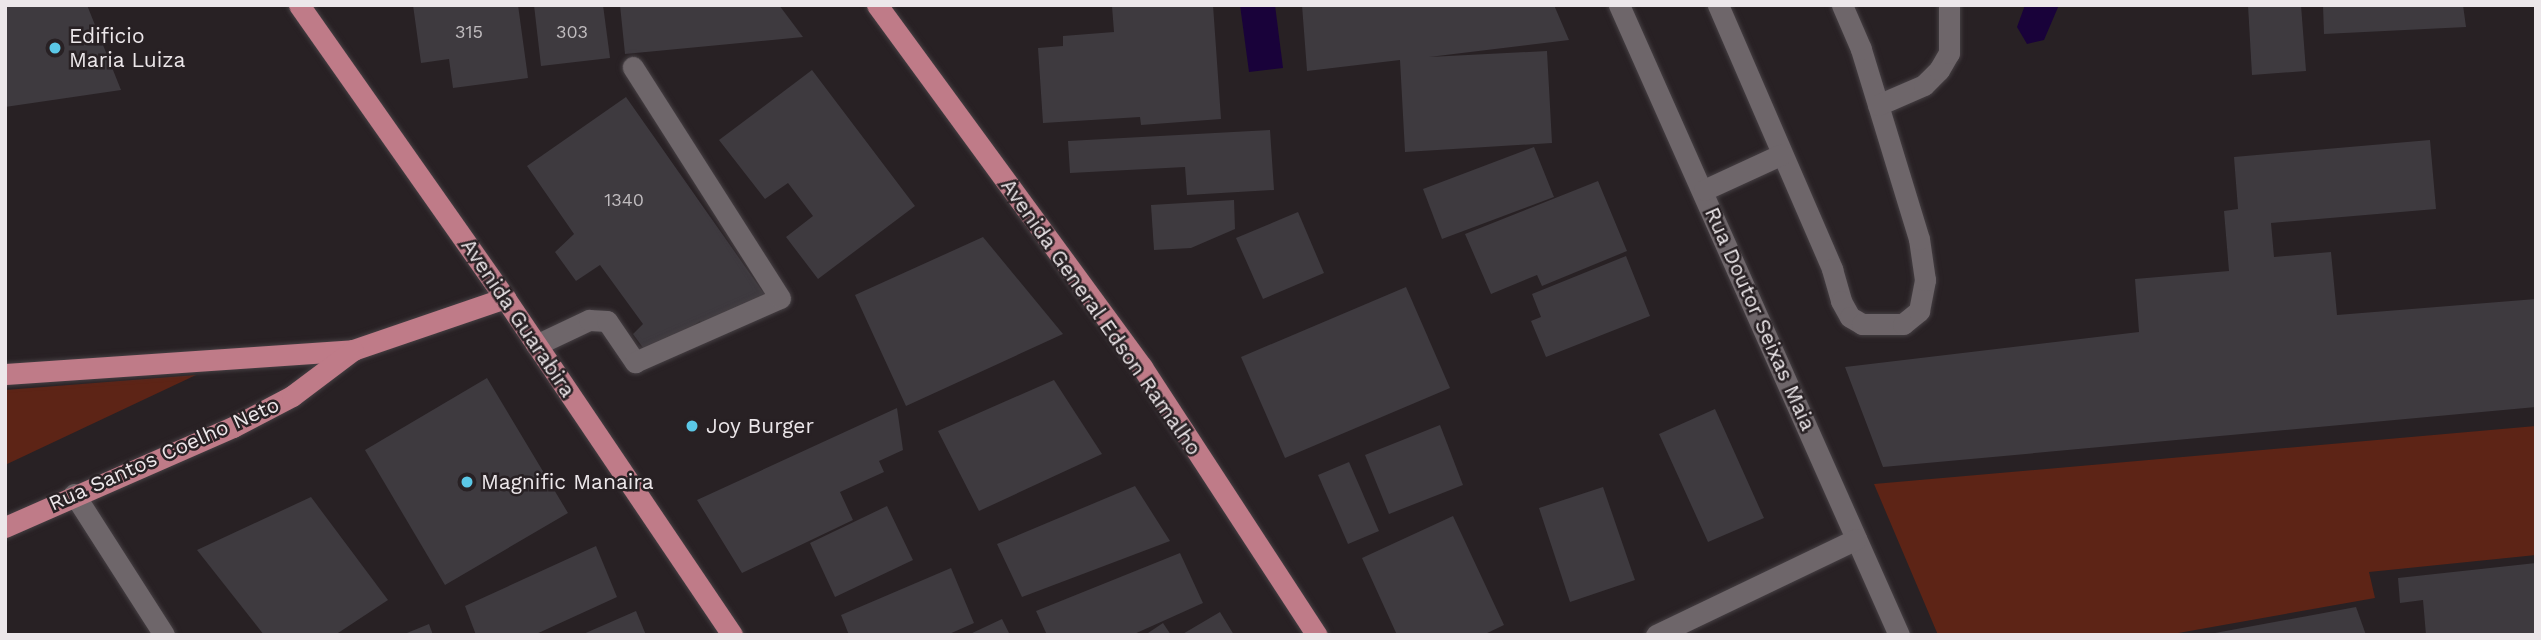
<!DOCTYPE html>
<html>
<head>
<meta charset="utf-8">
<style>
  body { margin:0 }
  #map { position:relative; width:2541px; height:640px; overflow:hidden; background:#282124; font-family:"Work Sans",sans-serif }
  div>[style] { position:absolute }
  .green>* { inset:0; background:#5d2416 }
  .water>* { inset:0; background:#19023a }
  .building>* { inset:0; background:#3e3a3f }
  .roads { filter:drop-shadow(0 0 2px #453f43) drop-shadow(0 0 2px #453f43) }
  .minor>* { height:21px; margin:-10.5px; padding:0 10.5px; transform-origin:10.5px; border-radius:10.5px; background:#6e666a }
  .major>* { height:21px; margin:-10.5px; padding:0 10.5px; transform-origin:10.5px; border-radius:10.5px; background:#bf7b88 }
  .dots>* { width:19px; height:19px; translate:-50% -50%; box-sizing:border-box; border:4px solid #282124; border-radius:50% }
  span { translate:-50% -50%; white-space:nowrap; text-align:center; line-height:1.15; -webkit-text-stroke:5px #282124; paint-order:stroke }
  .number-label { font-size:18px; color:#c0bcbf }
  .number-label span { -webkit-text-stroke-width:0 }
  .poi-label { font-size:21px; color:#ece7ea }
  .left { translate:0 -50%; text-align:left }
  .street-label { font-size:21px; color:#ece7ea }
  .frame { position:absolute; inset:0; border:7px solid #ece7ea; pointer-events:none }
</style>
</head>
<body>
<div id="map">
  <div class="green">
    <div style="clip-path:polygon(196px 375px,5px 465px,5px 390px)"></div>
    <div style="clip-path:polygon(2536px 426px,2536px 555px,2369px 572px,2375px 598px,2167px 635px,1938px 635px,1874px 484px)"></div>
  </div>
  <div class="water">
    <div style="clip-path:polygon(1240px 5px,1275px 5px,1283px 68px,1249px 72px)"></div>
    <div style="clip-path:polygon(2025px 5px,2059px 5px,2044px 40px,2027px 44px,2017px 27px)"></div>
  </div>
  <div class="building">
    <div style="clip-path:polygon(5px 5px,87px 5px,121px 90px,5px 107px)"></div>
    <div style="clip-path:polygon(413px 5px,518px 5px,528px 78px,453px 88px,449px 59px,421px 63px)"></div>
    <div style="clip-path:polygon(534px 5px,603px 5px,610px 58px,541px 66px)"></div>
    <div style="clip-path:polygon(620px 5px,779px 5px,803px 37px,625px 54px)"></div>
    <div style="clip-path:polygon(1213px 5px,1221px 119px,1141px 125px,1140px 117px,1043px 123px,1038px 48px,1063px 46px,1063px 36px,1114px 32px,1112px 6px)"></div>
    <div style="clip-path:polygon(1302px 5px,1554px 5px,1569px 40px,1429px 57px,1547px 51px,1552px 143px,1405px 152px,1400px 60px,1307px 71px)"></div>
    <div style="clip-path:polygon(2248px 5px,2301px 5px,2306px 71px,2252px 75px)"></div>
    <div style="clip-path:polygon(2323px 5px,2463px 5px,2466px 27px,2324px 34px)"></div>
    <div style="clip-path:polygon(812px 70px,915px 206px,818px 279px,786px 237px,813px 216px,788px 183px,765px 199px,719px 140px)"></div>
    <div style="clip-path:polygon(626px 97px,770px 302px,706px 329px,700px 321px,649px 356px,633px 334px,643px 324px,600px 265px,576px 281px,555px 252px,574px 234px,527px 166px)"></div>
    <div style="clip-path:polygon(1270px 130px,1274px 190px,1187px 195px,1185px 167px,1070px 173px,1068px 141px)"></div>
    <div style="clip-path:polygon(2430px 140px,2436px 209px,2271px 223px,2274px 257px,2331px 252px,2337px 315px,2536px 299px,2536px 407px,1883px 467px,1845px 367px,2139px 332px,2135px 279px,2229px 271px,2224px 211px,2238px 209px,2234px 157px)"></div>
    <div style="clip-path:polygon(1534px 147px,1554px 197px,1442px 239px,1423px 189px)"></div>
    <div style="clip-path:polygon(1598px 181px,1627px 251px,1542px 286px,1537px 275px,1491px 294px,1465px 234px)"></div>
    <div style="clip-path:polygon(1234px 200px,1235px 229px,1191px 248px,1154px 250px,1151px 205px)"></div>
    <div style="clip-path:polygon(1298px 212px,1324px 273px,1263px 299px,1236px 238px)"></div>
    <div style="clip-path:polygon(983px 237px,1063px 334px,906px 406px,855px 295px)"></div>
    <div style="clip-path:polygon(1626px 256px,1650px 316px,1546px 357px,1531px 321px,1541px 317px,1532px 294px)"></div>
    <div style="clip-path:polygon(1406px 287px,1450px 388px,1285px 458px,1241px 357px)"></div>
    <div style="clip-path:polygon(487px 378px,568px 513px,445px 585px,365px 450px)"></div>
    <div style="clip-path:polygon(1054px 380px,1102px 454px,979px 511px,938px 431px)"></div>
    <div style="clip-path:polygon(897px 408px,903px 450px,879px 461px,884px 472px,840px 492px,853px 520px,742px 573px,697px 500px)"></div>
    <div style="clip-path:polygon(1715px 409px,1764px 518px,1708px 542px,1659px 434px)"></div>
    <div style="clip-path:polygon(1440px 425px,1463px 485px,1389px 514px,1365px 455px)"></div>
    <div style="clip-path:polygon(1349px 462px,1379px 531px,1348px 544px,1318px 475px)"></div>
    <div style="clip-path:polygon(1135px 486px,1170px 541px,1022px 597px,997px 544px)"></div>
    <div style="clip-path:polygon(1603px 487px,1635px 580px,1570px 602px,1539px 508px)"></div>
    <div style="clip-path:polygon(311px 497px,388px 600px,335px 635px,264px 635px,197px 550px)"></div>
    <div style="clip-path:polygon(887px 506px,913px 560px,835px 597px,810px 543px)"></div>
    <div style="clip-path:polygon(1453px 516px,1504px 625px,1483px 635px,1397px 635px,1362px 558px)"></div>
    <div style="clip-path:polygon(596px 546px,617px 597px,534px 635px,476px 635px,465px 606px)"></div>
    <div style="clip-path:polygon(1180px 553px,1203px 603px,1132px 635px,1047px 635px,1036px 611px)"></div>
    <div style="clip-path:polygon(2536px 563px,2536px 635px,2426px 635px,2423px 600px,2400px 603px,2398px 578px)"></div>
    <div style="clip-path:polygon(951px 568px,974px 623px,947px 635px,849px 635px,841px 615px)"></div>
    <div style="clip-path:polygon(2356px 607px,2366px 635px,2215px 635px,2215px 633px)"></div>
    <div style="clip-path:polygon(636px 611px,646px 635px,581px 635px)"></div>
    <div style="clip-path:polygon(1220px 612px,1234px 635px,1181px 635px)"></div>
    <div style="clip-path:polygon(1002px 619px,1010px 635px,968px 635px)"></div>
    <div style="clip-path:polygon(1163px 623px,1171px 635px,1145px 635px)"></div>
    <div style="clip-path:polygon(429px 624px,433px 635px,402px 635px)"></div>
  </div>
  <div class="roads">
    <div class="minor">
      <div style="left:1619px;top:5px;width:689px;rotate:66.04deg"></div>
      <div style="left:1718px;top:5px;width:288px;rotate:66.6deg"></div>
      <div style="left:1832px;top:269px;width:33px;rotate:74deg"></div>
      <div style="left:1841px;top:301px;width:18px;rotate:61deg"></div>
      <div style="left:1850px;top:317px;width:14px;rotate:30deg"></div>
      <div style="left:1862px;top:324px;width:41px"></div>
      <div style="left:1903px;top:324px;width:21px;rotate:-39deg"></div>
      <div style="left:1919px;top:311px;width:32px;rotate:-79deg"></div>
      <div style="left:1925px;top:280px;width:41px;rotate:-98.3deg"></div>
      <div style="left:1919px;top:239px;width:199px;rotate:-107deg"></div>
      <div style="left:1861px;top:49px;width:48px;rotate:-113.4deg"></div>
      <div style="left:1878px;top:105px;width:50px;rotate:-23.5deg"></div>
      <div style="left:1924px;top:85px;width:21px;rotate:-45deg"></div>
      <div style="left:1939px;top:70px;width:20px;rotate:-60deg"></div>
      <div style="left:1949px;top:53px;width:48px;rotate:-90deg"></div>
      <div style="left:1704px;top:190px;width:84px;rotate:-24.7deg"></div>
      <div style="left:536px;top:345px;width:59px;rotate:-25.3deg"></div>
      <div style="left:589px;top:320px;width:18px;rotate:3deg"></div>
      <div style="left:607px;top:321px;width:50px;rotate:55.7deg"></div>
      <div style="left:635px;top:362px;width:158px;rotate:-23.8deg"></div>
      <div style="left:780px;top:298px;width:274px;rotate:-122.5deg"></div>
      <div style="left:74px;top:494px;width:167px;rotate:57.4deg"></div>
      <div style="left:1656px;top:635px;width:222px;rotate:-25.6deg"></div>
    </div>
    <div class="major">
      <div style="left:299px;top:5px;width:358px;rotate:54.9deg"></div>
      <div style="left:505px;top:298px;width:406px;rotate:56deg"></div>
      <div style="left:877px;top:5px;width:449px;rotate:53.8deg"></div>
      <div style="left:1142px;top:367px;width:320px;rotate:56.9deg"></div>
      <div style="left:5px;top:374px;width:349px;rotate:-3.9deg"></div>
      <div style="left:353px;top:350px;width:161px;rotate:-18.9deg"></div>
      <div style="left:5px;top:527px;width:249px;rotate:-23.7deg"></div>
      <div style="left:233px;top:427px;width:67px;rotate:-27.7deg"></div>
      <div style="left:292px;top:396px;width:76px;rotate:-37deg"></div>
    </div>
  </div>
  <div class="dots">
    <div style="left:55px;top:48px;background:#5bc8e7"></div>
    <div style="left:692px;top:426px;background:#5bc8e7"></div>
    <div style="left:467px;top:482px;background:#5bc8e7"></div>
  </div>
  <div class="number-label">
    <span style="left:469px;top:32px">315</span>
    <span style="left:572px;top:32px">303</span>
    <span style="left:624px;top:200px">1340</span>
  </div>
  <div class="poi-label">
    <span class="left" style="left:69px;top:48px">Edificio<br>Maria Luiza</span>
    <span class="left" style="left:706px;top:426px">Joy Burger</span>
    <span class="left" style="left:481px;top:482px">Magnific Manaira</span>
  </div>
  <div class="street-label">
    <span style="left:1101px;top:317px;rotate:55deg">Avenida General Edson Ramalho</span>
    <span style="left:518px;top:318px;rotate:56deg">Avenida Guarabira</span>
    <span style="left:1760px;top:319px;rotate:66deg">Rua Doutor Seixas Maia</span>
    <span style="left:164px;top:454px;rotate:-24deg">Rua Santos Coelho Neto</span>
  </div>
  <div class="frame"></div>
</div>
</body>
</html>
